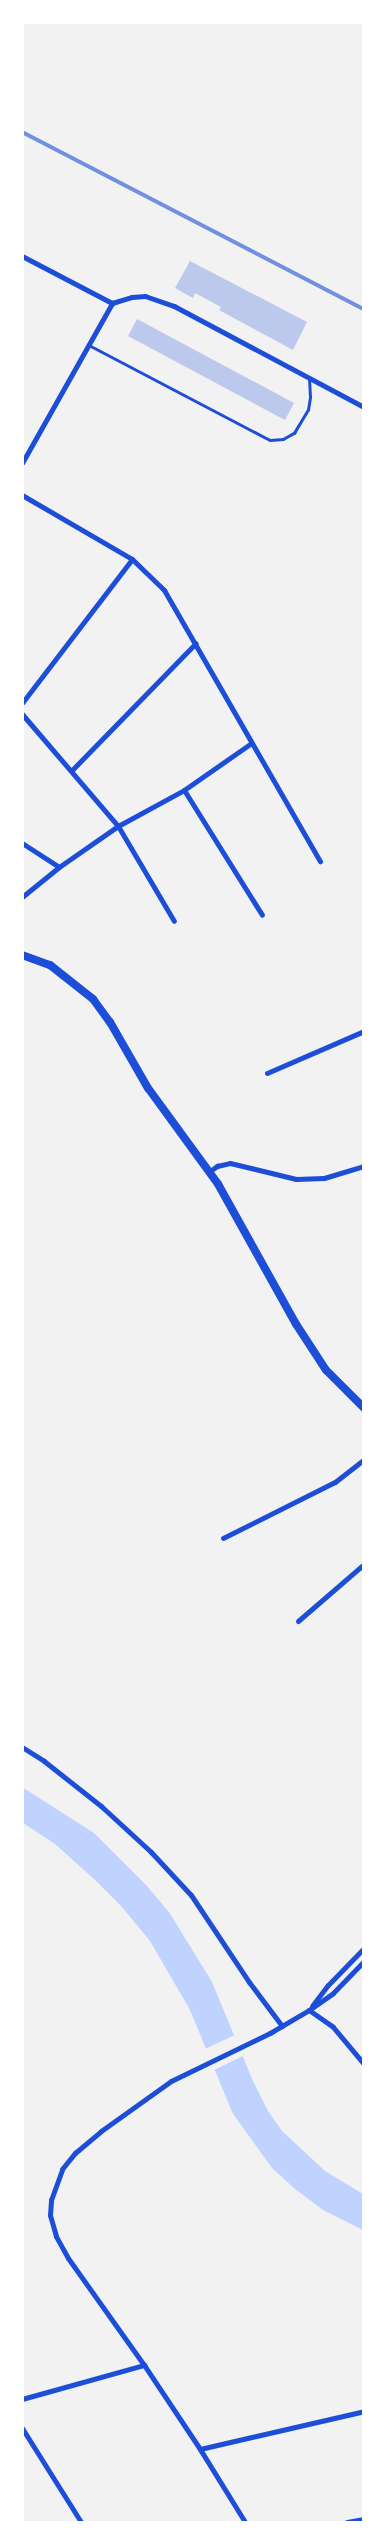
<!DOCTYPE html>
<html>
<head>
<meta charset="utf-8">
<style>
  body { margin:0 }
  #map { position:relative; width:386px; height:2545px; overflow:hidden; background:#f2f2f2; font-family:Arial,sans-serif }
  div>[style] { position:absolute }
  .water>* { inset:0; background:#bfd3fe }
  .pier>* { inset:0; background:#f2f2f2 }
  .building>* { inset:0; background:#bdc9ec }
  .service>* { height:2.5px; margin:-1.25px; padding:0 1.25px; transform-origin:1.25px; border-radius:1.25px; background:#1d4ed8 }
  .minor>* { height:5px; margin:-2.5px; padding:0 2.5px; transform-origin:2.5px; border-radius:2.5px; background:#1d4ed8 }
  .secondary>* { height:8px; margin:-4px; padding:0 4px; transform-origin:4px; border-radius:4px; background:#1d4ed8 }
  .rail>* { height:4px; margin:-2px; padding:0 2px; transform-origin:2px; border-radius:2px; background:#7290e2 }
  span { translate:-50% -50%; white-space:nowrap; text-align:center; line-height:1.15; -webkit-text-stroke:5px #fff; paint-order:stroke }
  .frame { position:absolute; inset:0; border:24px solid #fff; pointer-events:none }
</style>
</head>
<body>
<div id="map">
  <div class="water">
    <div style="clip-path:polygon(22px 1787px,94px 1833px,146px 1885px,169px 1912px,212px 1982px,253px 2081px,268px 2111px,282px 2131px,325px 2171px,363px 2194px,363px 2230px,323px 2210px,295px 2189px,272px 2168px,233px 2114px,190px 2010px,150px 1941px,122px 1907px,94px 1879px,55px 1844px,23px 1823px)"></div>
  </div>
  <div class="pier">
    <div style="clip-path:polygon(237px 2034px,245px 2055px,212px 2071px,203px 2050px)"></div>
  </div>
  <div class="building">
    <div style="clip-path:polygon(190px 261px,307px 322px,293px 350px,219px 310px,221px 307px,195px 293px,193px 298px,175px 288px)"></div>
    <div style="clip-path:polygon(137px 319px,294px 403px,285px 420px,128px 336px)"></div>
  </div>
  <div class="service">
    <div style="left:89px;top:345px;width:204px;rotate:27.7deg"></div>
    <div style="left:270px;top:440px;width:13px;rotate:-4deg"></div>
    <div style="left:283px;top:439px;width:13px;rotate:-29deg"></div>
    <div style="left:294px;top:433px;width:27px;rotate:-59deg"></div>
    <div style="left:308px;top:410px;width:13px;rotate:-81deg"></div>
    <div style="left:310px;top:397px;width:17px;rotate:-93deg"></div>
  </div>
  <div class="minor">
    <div style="left:22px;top:256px;width:102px;rotate:27.6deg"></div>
    <div style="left:22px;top:463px;width:184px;rotate:-60.6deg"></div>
    <div style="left:112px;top:303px;width:21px;rotate:-17deg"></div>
    <div style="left:132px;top:297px;width:13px;rotate:-4deg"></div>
    <div style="left:145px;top:296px;width:31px;rotate:19deg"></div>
    <div style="left:174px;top:306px;width:215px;rotate:28deg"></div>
    <div style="left:22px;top:495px;width:127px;rotate:30.2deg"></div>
    <div style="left:132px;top:559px;width:45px;rotate:44.1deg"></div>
    <div style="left:164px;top:590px;width:313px;rotate:60.1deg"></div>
    <div style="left:22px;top:703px;width:181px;rotate:-52.6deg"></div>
    <div style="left:22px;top:714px;width:148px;rotate:49.4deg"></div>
    <div style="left:118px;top:826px;width:110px;rotate:59.5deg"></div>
    <div style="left:72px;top:770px;width:177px;rotate:-45.7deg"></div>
    <div style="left:184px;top:790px;width:147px;rotate:58deg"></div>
    <div style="left:22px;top:843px;width:44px;rotate:33deg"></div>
    <div style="left:22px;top:897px;width:48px;rotate:-39deg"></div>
    <div style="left:59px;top:867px;width:72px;rotate:-34.8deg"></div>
    <div style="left:118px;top:826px;width:75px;rotate:-28.6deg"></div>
    <div style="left:184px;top:790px;width:80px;rotate:-34.9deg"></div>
    <div style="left:267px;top:1073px;width:106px;rotate:-23.4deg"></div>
    <div style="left:210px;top:1171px;width:9px;rotate:-36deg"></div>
    <div style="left:217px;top:1166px;width:13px;rotate:-13deg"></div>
    <div style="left:230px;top:1163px;width:68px;rotate:13.6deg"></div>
    <div style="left:296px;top:1179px;width:28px;rotate:-2deg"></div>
    <div style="left:324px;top:1178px;width:42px;rotate:-16.7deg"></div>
    <div style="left:223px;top:1538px;width:125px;rotate:-26.6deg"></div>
    <div style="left:335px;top:1482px;width:37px;rotate:-38deg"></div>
    <div style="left:298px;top:1621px;width:87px;rotate:-40.8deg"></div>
    <div style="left:22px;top:1747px;width:26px;rotate:32deg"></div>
    <div style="left:44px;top:1761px;width:73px;rotate:38.3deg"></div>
    <div style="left:101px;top:1806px;width:68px;rotate:42.6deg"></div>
    <div style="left:151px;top:1852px;width:59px;rotate:47.1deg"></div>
    <div style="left:191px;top:1895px;width:105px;rotate:56.3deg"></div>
    <div style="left:249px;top:1982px;width:55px;rotate:53.1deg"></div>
    <div style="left:312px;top:2006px;width:26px;rotate:-53deg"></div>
    <div style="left:328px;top:1985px;width:52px;rotate:-45.8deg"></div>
    <div style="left:309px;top:2010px;width:29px;rotate:35deg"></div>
    <div style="left:333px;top:2027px;width:48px;rotate:50deg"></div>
    <div style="left:22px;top:2399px;width:127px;rotate:-15.6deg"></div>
    <div style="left:22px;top:2428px;width:111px;rotate:57.9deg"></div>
    <div style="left:200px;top:2449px;width:168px;rotate:-13deg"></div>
    <div style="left:245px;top:2522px;width:86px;rotate:-121.7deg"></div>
    <div style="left:200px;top:2449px;width:101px;rotate:-123.7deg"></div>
    <div style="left:144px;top:2365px;width:131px;rotate:-125.4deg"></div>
    <div style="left:68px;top:2258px;width:25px;rotate:-119deg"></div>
    <div style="left:56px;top:2236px;width:22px;rotate:-106deg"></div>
    <div style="left:50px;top:2215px;width:15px;rotate:-86deg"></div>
    <div style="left:51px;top:2200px;width:33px;rotate:-70deg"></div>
    <div style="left:62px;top:2169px;width:21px;rotate:-51deg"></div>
    <div style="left:75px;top:2153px;width:34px;rotate:-40deg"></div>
    <div style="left:101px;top:2131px;width:86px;rotate:-35.5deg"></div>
    <div style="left:171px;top:2081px;width:110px;rotate:-25.9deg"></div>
    <div style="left:270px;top:2033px;width:45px;rotate:-30.5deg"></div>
    <div style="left:309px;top:2010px;width:29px;rotate:-35deg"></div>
    <div style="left:333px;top:1993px;width:45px;rotate:-45.9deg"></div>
    <div style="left:347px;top:2522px;width:17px;rotate:-10deg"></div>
  </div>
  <div class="secondary">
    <div style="left:22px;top:955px;width:30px;rotate:20deg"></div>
    <div style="left:50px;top:965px;width:55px;rotate:38.3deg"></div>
    <div style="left:93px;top:999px;width:29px;rotate:54deg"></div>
    <div style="left:110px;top:1022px;width:76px;rotate:60.1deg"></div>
    <div style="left:148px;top:1088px;width:119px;rotate:53.9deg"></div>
    <div style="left:218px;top:1184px;width:160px;rotate:60.9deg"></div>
    <div style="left:296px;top:1324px;width:55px;rotate:56.9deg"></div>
    <div style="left:326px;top:1370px;width:54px;rotate:45deg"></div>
  </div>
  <div class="rail">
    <div style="left:22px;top:132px;width:385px;rotate:27.4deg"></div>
  </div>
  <div class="frame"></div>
</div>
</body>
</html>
